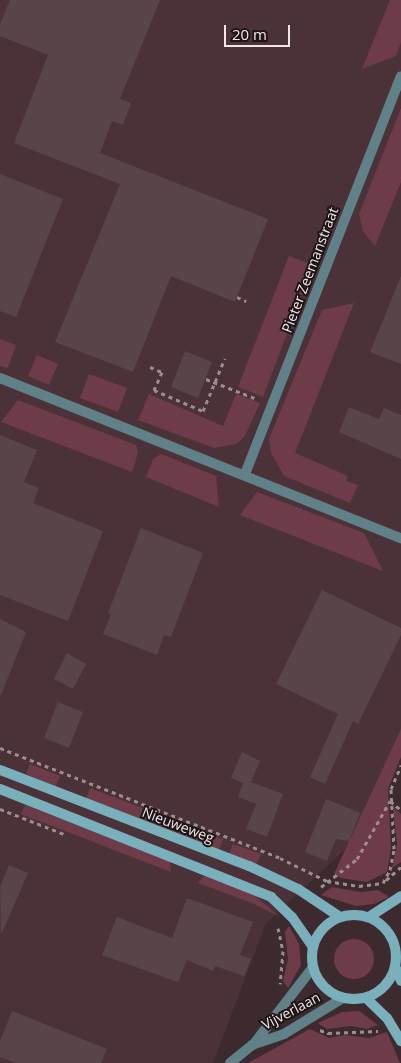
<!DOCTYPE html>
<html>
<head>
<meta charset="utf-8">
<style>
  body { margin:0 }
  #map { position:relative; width:401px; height:1063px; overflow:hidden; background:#3d2a2e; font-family:"Open Sans",sans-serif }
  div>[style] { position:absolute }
  .built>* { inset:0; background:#4b3238 }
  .green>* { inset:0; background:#6e3c49 }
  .round { border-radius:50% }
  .building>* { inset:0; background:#594448 }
  .path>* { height:3px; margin-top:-1.5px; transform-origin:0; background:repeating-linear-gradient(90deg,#9c8d90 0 4px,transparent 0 8px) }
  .street>* { height:10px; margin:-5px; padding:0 5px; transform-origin:5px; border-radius:5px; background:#618189 }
  .secondary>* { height:10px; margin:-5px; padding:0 5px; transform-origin:5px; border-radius:5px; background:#7aafbc }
  .secondary>.ring { margin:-5px; padding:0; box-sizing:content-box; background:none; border:10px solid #7aafbc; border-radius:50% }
  span { translate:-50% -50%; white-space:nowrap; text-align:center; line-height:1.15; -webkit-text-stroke:4px #1e1517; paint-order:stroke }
  .street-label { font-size:14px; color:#f3e6e8 }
  .scale { position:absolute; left:224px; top:25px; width:66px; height:22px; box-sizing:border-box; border:2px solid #f3e6e8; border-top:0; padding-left:6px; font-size:15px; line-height:18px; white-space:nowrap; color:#f3e6e8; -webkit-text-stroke:4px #1e1517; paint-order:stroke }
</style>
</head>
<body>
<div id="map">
  <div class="built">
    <div style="clip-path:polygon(0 0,401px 0,401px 731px,356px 839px,266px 923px,213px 1063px,0 1063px)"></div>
  </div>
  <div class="green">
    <div style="clip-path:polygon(390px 0,401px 0,401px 42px,396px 56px,362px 69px)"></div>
    <div style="clip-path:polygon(401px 108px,401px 182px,375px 246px,363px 231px,359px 214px)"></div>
    <div style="clip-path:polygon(289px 256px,313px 265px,263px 397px,238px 387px)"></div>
    <div style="clip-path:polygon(354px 303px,295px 453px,348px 476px,346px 481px,358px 485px,350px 503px,284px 476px,271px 453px,269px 439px,322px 310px)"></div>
    <div style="clip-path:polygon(0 339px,16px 345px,8px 368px,0 366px)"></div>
    <div style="clip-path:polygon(37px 355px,58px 364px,49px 385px,28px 376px)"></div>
    <div style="clip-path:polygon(89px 374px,127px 388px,118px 412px,80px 398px)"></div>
    <div style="clip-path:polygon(149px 394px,223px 426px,236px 394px,260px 403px,245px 436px,236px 444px,214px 448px,138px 420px)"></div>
    <div style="clip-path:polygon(18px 400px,136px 445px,138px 453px,132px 472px,1px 422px)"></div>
    <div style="clip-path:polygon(161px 454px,216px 476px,219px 507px,146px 477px,153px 459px)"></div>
    <div style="clip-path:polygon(257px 492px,364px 533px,383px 571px,240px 515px)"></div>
    <div style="clip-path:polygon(401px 729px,401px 757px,388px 789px,391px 848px,387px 872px,367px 882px,341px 878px,334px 874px)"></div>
    <div style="clip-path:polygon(30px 764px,60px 776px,56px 786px,26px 774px)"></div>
    <div style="clip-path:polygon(90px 788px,223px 839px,219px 850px,86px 799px)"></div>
    <div style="clip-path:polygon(25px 805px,170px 861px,171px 872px,21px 814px)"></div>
    <div style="clip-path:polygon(393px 807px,401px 814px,401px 862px,392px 868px,397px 845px)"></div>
    <div style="clip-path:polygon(233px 844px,261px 854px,256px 865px,229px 854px)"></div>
    <div style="clip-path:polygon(205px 875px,255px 896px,280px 917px,252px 903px,198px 883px)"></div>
    <div style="clip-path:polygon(332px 887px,361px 892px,378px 890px,389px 897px,374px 904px,356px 906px,321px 895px)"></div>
    <div style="clip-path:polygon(289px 926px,299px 944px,301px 965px,288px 988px,283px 981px,288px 959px,285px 932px)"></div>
    <div class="round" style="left:334px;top:939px;width:40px;height:40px"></div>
    <div style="clip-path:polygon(359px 1011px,378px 1025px,367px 1029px,351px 1026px,327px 1029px,318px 1023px,342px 1012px)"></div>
    <div style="clip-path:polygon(310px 1029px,329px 1038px,345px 1035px,369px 1038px,387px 1032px,400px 1063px,248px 1063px)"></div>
  </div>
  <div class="building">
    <div style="clip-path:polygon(10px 0,160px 0,120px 99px,131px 103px,123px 125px,112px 121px,100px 153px,268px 219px,235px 302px,171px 276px,133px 372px,55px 342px,120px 184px,14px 143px,48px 55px,0 36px,0 24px)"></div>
    <div style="clip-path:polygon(0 174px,63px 199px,16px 317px,0 311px)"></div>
    <div style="clip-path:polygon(401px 276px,401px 364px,370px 352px)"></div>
    <div style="clip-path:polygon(185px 351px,212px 362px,198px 398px,171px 387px)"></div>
    <div style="clip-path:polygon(349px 407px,379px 419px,384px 408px,401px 415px,401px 459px,339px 432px)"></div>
    <div style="clip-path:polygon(0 435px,37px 450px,24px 482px,39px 488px,33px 503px,103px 531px,68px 621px,0 595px)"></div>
    <div style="clip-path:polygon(141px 528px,203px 553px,171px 637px,164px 635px,157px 655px,103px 634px,111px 614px,108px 613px)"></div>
    <div style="clip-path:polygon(322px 590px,401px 628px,401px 635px,358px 724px,353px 721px,325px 784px,310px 777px,338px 714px,276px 684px)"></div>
    <div style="clip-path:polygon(0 619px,26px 632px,1px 695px,0 694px)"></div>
    <div style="clip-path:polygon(67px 653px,86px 664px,73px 689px,54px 679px)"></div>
    <div style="clip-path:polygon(58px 702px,83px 712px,69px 748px,44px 738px)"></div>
    <div style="clip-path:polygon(242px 752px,260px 761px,251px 782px,283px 794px,267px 837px,246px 829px,256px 804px,238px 797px,243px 783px,231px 778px)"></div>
    <div style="clip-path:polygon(326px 799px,360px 813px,349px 841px,336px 839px,327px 861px,305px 852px)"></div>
    <div style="clip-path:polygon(9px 865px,28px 873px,1px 935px,0 887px)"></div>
    <div style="clip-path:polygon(187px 898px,253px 922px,240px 955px,251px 959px,244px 976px,215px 966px,213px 971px,187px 960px,178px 982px,102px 955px,117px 917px,172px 938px)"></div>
    <div style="clip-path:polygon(12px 1011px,107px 1049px,101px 1063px,16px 1063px,0 1057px,0 1041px)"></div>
  </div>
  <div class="path">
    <div style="left:237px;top:297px;width:10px;rotate:24deg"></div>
    <div style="left:150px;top:367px;width:13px;rotate:23deg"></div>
    <div style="left:162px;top:372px;width:20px;rotate:114deg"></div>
    <div style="left:154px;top:390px;width:53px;rotate:23.2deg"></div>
    <div style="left:203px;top:411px;width:57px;rotate:-67.5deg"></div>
    <div style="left:206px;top:379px;width:55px;rotate:21.4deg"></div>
    <div style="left:0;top:748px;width:301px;rotate:21.4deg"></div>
    <div style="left:280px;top:858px;width:52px;rotate:26.1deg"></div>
    <div style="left:327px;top:881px;width:32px;rotate:9deg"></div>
    <div style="left:359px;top:886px;width:24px;rotate:-7deg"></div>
    <div style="left:0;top:809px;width:69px;rotate:21.3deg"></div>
    <div style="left:386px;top:880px;width:20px;rotate:-41deg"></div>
    <div style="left:383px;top:883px;width:15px;rotate:-62deg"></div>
    <div style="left:390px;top:870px;width:21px;rotate:-79deg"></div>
    <div style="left:394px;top:849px;width:60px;rotate:-92.9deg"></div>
    <div style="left:391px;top:789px;width:26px;rotate:-67deg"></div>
    <div style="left:321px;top:887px;width:46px;rotate:-37.9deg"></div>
    <div style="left:357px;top:859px;width:67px;rotate:-60.4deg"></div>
    <div style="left:390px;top:801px;width:14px;rotate:39deg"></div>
    <div style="left:278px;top:928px;width:24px;rotate:78deg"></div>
    <div style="left:283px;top:951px;width:33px;rotate:95deg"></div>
    <div style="left:320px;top:1030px;width:9px;rotate:21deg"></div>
    <div style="left:328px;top:1033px;width:50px;rotate:-2.3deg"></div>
  </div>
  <div class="street">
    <div style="left:0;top:378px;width:432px;rotate:21.8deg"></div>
    <div style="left:245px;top:474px;width:427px;rotate:-68.6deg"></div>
    <div style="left:253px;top:1045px;width:98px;rotate:-52.4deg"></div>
    <div style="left:230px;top:1063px;width:28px;rotate:-39deg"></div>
    <div style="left:252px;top:1045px;width:34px;rotate:-19deg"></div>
    <div style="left:284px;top:1034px;width:69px;rotate:-31.4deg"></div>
  </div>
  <div class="secondary">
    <div style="left:0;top:770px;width:267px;rotate:21.1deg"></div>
    <div style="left:249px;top:866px;width:54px;rotate:25.1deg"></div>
    <div style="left:298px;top:889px;width:50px;rotate:33.7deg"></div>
    <div style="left:0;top:789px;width:292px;rotate:21.7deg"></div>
    <div style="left:271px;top:897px;width:29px;rotate:44deg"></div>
    <div style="left:292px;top:917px;width:37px;rotate:55deg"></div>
    <div class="ring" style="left:312px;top:915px;width:74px;height:74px"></div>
    <div style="left:369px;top:917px;width:38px;rotate:-33deg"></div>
    <div style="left:395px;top:966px;width:16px;rotate:68deg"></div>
    <div style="left:366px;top:998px;width:29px;rotate:44deg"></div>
    <div style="left:387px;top:1018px;width:27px;rotate:59deg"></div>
  </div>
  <div class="street-label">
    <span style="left:310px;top:270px;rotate:-69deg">Pieter Zeemanstraat</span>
    <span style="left:178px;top:825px;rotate:21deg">Nieuweweg</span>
    <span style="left:291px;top:1011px;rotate:-28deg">Vijverlaan</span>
  </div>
  <div class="scale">20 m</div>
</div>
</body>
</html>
